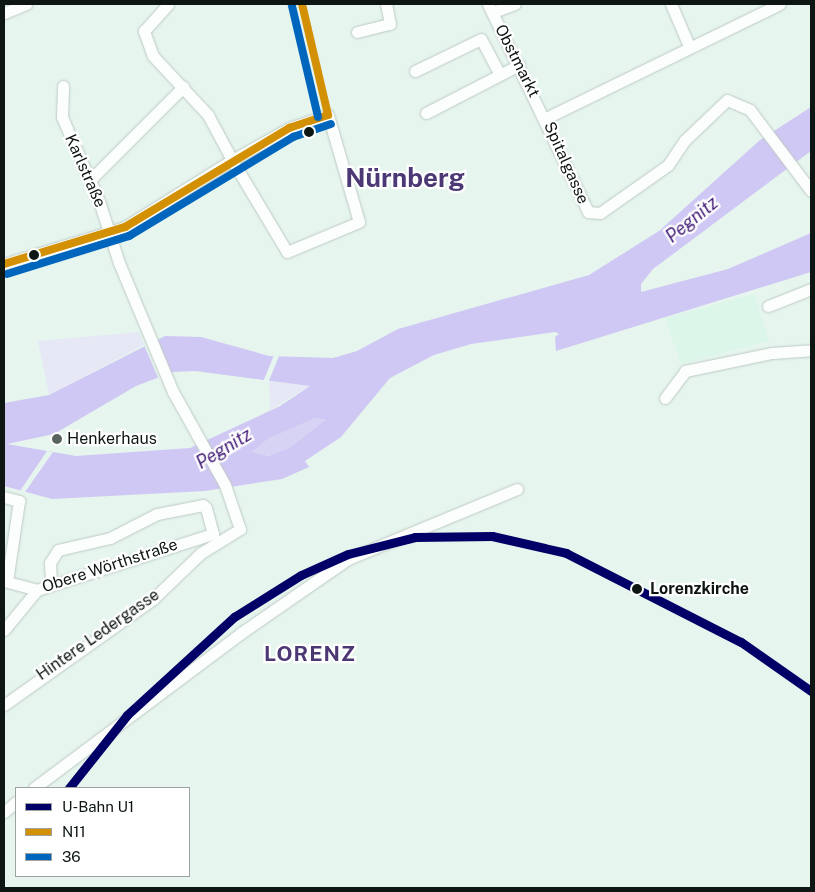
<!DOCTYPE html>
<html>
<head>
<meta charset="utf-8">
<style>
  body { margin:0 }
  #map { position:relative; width:815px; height:892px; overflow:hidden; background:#e6f5ee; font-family:"Public Sans",sans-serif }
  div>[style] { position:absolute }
  .built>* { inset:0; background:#dcf6e9 }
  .green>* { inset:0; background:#e6e9f5 }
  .forest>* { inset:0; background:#d6d3f4 }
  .water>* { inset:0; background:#d0c8f4 }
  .pier>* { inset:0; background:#e6f5ee }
  .roads { filter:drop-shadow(0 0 1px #becac4) drop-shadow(0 0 1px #becac4) }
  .minor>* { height:11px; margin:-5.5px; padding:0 5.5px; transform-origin:5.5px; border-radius:5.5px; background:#fbfefc }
  .bus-1>* { height:8px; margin:-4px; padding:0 4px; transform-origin:4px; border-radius:4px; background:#d49003 }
  .bus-2>* { height:8px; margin:-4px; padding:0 4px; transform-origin:4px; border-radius:4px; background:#0065bd }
  .metro-1>* { height:9px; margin:-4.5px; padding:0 4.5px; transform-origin:4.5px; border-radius:4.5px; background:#006 }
  .dots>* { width:14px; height:14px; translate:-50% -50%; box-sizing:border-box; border:2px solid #fff; border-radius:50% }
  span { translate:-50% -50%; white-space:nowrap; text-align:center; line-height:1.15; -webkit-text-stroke:4.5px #fff; paint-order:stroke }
  .street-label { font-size:16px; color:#0d1612 }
  .poi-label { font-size:16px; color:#0d1612 }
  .left { translate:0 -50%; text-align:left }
  .stop-label { font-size:16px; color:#0d1612; font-weight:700 }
  .water-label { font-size:18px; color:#421c78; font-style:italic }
  .district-label { font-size:21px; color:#4b3874; font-weight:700; letter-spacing:1px }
  .town-label { font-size:26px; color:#4b3874; font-weight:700 }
  .frame { position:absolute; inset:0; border:5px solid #0d1612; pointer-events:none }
  .legend { position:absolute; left:15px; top:787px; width:175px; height:90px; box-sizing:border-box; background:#fff; border:1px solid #9ea2a0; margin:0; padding:6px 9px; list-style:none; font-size:15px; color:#0d1612 }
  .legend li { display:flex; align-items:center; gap:10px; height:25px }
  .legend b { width:25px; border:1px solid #9ea2a0 }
</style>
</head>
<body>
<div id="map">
  <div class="built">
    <div style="clip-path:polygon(754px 294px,769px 341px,681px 364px,665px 318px)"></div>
  </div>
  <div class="green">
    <div style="clip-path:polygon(139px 332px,144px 345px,49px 395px,38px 341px)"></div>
    <div style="clip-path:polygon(269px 381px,311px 385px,270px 410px)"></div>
  </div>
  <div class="forest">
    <div style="clip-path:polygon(316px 418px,325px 420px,289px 448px,268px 456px,252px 452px,268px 439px)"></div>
  </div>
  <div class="water">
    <div style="clip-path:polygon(evenodd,811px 107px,811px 151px,653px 269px,641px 284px,641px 292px,728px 269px,811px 233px,811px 272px,556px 351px,555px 337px,559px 334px,555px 332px,471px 344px,434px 355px,390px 378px,341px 437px,305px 461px,309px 467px,282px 479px,205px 491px,52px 499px,4px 486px,4px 403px,49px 395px,165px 336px,201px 337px,269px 356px,333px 358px,357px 351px,398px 329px,589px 275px,659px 231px,760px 140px,811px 107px,195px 371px,310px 386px,280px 406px,190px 448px,76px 456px,7px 444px,54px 434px,136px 386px,173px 372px,195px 371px,811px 107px,316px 418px,325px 420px,289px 448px,268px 456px,252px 452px,268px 439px,316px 418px)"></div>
  </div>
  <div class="pier">
    <div style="clip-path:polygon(157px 338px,171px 372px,159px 380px,144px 345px)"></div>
    <div style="clip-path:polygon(274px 355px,279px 356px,268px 383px,263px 382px)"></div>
    <div style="clip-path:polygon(47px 451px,53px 452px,25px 492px,20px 491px)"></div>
  </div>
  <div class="roads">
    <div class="minor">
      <div style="left:488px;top:4px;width:231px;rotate:64.3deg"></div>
      <div style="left:588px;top:212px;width:12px;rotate:5deg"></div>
      <div style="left:600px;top:213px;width:83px;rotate:-35.2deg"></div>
      <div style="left:668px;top:165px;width:30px;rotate:-56deg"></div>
      <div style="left:685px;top:140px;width:58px;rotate:-43.6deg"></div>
      <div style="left:727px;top:100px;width:25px;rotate:23deg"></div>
      <div style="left:750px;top:110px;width:101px;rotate:53deg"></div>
      <div style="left:671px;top:4px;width:46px;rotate:66.8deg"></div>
      <div style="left:493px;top:12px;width:23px;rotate:-20deg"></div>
      <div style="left:4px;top:13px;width:24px;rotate:-22deg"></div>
      <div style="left:357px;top:32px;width:34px;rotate:-14deg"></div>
      <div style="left:390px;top:24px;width:20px;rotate:-101deg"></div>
      <div style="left:415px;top:71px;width:73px;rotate:-25.9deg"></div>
      <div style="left:481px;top:39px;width:40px;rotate:62deg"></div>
      <div style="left:426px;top:113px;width:105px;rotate:-27.3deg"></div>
      <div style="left:546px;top:118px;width:260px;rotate:-26deg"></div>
      <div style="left:90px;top:180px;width:132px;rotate:-45deg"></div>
      <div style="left:4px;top:264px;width:127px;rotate:-17deg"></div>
      <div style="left:125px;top:227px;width:126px;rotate:-32.1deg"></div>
      <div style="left:232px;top:160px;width:65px;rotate:-29.3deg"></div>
      <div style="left:289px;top:128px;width:41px;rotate:-18.4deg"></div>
      <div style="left:328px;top:115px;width:111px;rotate:73.8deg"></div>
      <div style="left:359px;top:222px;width:78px;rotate:157.4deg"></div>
      <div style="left:287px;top:252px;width:107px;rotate:-120.9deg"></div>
      <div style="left:232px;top:160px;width:51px;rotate:-118.1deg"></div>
      <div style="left:208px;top:115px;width:81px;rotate:-133deg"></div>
      <div style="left:153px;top:56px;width:27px;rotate:-110deg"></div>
      <div style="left:144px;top:31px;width:36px;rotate:-48deg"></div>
      <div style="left:768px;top:306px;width:46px;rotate:-21.6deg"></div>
      <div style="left:665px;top:398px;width:34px;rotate:-53deg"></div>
      <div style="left:685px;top:371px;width:89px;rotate:-11.7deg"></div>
      <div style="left:772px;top:353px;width:39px;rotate:-4deg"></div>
      <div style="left:4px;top:497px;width:16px;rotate:15deg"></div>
      <div style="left:19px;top:501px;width:81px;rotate:98.5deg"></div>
      <div style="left:4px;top:581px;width:34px;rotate:15deg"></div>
      <div style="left:37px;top:590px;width:185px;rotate:-17.7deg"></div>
      <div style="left:213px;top:534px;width:27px;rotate:-105deg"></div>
      <div style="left:206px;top:508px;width:4px;rotate:-135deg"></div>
      <div style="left:203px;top:505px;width:47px;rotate:168.9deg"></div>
      <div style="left:157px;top:514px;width:53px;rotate:152.9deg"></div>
      <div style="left:110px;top:538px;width:53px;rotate:167deg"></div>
      <div style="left:58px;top:550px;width:15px;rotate:122deg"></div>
      <div style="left:50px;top:563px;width:22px;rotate:87deg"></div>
      <div style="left:4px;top:630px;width:52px;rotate:-50.5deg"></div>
      <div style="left:4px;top:705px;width:183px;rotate:-35.4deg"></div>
      <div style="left:153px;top:599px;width:66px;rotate:-43.8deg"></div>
      <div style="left:201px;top:553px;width:46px;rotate:-31.6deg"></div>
      <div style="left:240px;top:529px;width:46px;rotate:-108.8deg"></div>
      <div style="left:225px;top:485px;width:107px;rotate:-119.2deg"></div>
      <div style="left:173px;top:392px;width:140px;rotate:-112.7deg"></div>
      <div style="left:119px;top:263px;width:65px;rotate:-107.9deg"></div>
      <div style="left:99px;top:201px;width:92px;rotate:-113.8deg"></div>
      <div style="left:62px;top:117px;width:31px;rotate:-88deg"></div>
      <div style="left:34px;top:788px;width:259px;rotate:-36.8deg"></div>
      <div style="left:241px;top:633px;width:130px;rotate:-34.7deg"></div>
      <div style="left:348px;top:559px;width:183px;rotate:-22.5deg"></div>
      <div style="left:4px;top:812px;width:16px;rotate:-40deg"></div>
    </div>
  </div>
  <div class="bus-1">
    <div style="left:302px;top:4px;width:114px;rotate:76.8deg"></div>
    <div style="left:4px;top:264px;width:127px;rotate:-17deg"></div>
    <div style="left:125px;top:227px;width:192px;rotate:-31.1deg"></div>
    <div style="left:289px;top:128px;width:41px;rotate:-18.4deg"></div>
  </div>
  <div class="bus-2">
    <div style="left:292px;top:6px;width:114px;rotate:76.8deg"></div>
    <div style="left:7px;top:274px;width:128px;rotate:-17.3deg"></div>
    <div style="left:129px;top:236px;width:192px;rotate:-31.1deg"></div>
    <div style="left:293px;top:137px;width:40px;rotate:-18.9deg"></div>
  </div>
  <div class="metro-1">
    <div style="left:69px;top:788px;width:93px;rotate:-51.5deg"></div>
    <div style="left:127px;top:715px;width:145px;rotate:-42.5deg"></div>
    <div style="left:234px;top:617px;width:79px;rotate:-32.1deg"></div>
    <div style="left:301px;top:575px;width:51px;rotate:-24.1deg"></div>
    <div style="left:348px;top:554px;width:69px;rotate:-14.2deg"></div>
    <div style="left:415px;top:537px;width:77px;rotate:-0.7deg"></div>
    <div style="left:492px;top:536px;width:76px;rotate:12.9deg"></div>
    <div style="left:566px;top:553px;width:196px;rotate:27deg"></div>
    <div style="left:741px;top:642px;width:85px;rotate:35deg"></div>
  </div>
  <div class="dots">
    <div style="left:309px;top:132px;background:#0d1612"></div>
    <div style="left:34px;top:255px;background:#0d1612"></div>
    <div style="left:57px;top:439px;background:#59645f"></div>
    <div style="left:637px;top:589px;background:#0d1612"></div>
  </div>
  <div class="street-label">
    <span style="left:517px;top:61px;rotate:63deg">Obstmarkt</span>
    <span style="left:566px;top:163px;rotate:66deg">Spitalgasse</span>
    <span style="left:85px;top:171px;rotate:66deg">Karlstraße</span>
    <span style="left:110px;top:566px;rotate:-18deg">Obere Wörthstraße</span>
    <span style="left:98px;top:635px;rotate:-35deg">Hintere Ledergasse</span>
  </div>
  <div class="poi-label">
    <span class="left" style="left:67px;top:439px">Henkerhaus</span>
  </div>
  <div class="stop-label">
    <span class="left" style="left:650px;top:589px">Lorenzkirche</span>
  </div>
  <div class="water-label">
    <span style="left:692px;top:220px;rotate:-39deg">Pegnitz</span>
    <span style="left:224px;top:449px;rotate:-31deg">Pegnitz</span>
  </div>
  <div class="district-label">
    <span style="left:310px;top:654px">LORENZ</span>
  </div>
  <div class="town-label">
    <span style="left:405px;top:178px">Nürnberg</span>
  </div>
  <div class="frame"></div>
  <ul class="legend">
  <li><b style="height:6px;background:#006"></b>U-Bahn U1</li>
  <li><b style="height:6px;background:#d49003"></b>N11</li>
  <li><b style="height:6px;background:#0065bd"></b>36</li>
  </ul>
</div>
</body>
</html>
